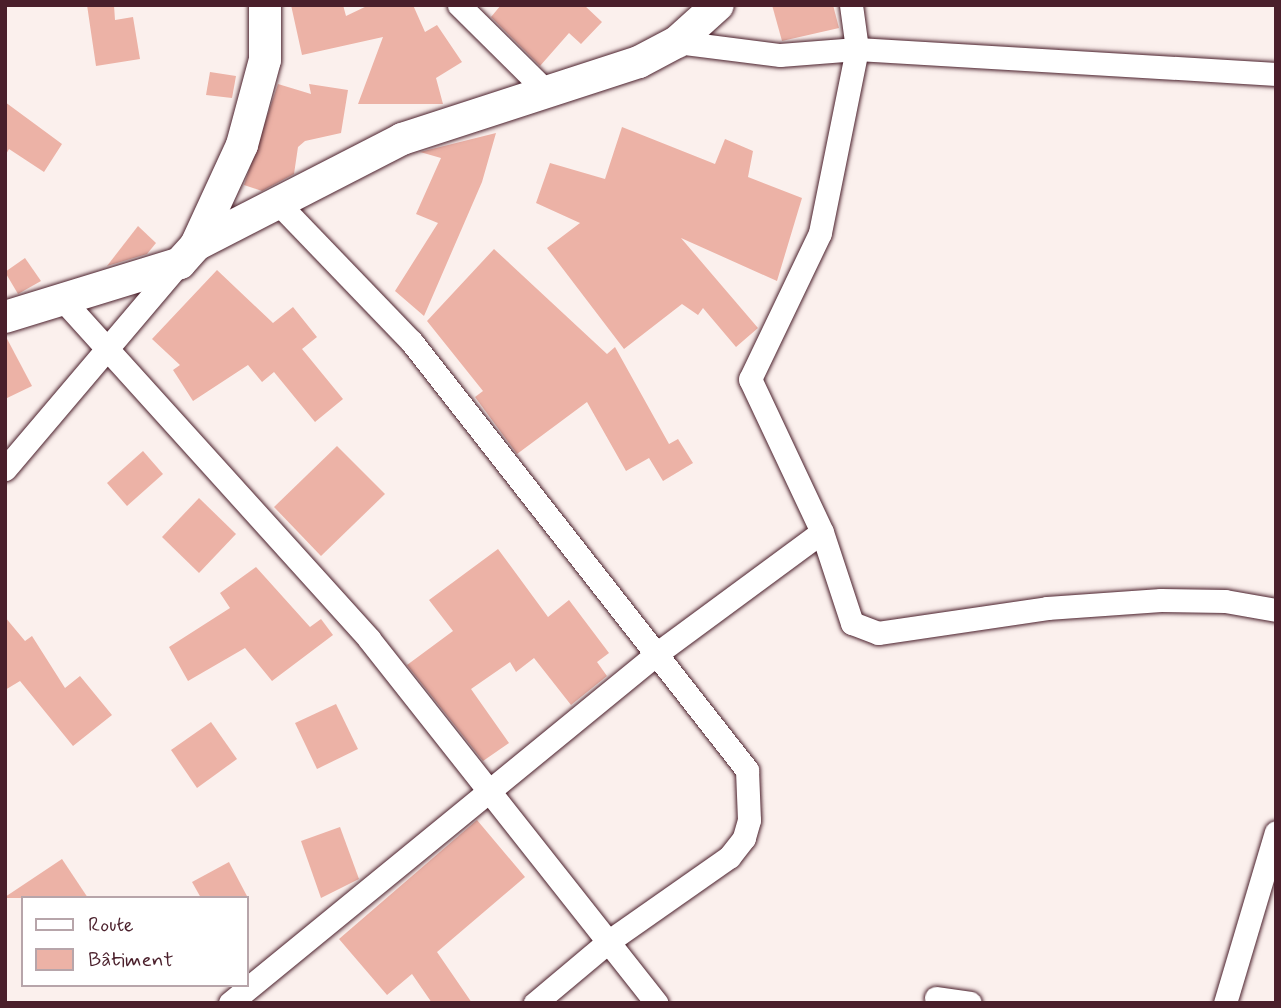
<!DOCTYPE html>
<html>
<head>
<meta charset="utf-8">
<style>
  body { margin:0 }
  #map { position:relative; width:1281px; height:1008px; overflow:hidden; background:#fbf0ed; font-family:Mynerve,sans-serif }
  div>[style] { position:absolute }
  .building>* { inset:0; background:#ecb2a6 }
  .roads { filter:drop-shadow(0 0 2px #4a1f2b) drop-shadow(0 0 2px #4a1f2b) }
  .street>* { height:23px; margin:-11.5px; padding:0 11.5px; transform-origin:11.5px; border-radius:11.5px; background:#fff }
  .secondary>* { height:32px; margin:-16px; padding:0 16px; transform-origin:16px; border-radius:16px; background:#fff }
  span { translate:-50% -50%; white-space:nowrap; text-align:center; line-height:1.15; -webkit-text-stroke:7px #fff; paint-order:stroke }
  .frame { position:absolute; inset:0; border:7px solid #4a1f2b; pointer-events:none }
  .legend { position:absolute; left:21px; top:896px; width:228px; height:91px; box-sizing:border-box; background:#fff; border:2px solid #b7a5aa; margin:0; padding:9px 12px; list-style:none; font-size:21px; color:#4a1f2b }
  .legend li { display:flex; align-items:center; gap:14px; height:35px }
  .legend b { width:35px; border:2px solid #b7a5aa }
</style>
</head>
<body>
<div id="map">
  <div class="building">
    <div style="clip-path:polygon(87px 5px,114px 5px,115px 20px,133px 17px,140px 59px,96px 66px)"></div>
    <div style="clip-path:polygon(291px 5px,343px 5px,346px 16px,369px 5px,413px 5px,425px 32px,437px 25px,462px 62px,436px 78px,443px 104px,358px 104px,383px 37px,302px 55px)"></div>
    <div style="clip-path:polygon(501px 5px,584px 5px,602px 22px,581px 44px,569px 33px,540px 66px,491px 17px)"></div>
    <div style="clip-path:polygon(772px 5px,833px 5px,839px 28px,782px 41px)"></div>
    <div style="clip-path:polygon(210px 72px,236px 76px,232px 98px,206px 95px)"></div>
    <div style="clip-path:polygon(278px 84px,311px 94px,309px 84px,348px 90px,341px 133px,305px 141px,298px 147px,294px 174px,262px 191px,244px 185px)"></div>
    <div style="clip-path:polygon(5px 102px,62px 144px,44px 172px,9px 149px,5px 156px)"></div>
    <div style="clip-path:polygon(622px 127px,715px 164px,725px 139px,753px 151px,748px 177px,802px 198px,777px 281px,681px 238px,758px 328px,736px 347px,703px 308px,698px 315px,682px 304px,624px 349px,547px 248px,580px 223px,536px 203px,550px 163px,605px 179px)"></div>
    <div style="clip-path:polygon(496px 133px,482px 182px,424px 316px,395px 291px,438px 223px,416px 214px,441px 158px,420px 152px)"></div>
    <div style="clip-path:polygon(138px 226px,156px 243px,147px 254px,107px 266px)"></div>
    <div style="clip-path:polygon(494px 249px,607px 354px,615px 347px,669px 444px,678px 439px,693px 463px,663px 481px,649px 458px,626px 471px,587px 402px,517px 454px,475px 397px,483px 391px,427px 321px)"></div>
    <div style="clip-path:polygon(25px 258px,41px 281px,18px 294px,5px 272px)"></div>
    <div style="clip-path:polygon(217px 270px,273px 323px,293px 307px,317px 337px,302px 349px,343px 399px,315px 422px,274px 372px,262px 382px,248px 365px,193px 401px,173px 370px,180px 365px,152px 339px)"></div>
    <div style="clip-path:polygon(5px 335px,32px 386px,5px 399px)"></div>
    <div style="clip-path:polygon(337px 446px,385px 494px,321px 556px,274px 507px)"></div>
    <div style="clip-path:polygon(143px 451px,163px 474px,127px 506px,107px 483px)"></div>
    <div style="clip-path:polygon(199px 498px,236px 534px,199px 573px,162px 537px)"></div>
    <div style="clip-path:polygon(498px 549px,548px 617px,569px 600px,609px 653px,597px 662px,607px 676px,571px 705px,534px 658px,516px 672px,510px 662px,471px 689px,509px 743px,483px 761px,407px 665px,453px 631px,429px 600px)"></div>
    <div style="clip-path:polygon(256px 567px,310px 627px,321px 619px,333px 635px,272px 681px,245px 648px,188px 681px,169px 647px,230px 608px,220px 593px)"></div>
    <div style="clip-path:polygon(5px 617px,25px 641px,32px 636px,65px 688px,80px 676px,112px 715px,73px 746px,20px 681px,5px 690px)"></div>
    <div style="clip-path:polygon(336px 704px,358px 749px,317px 769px,295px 723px)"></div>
    <div style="clip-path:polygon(211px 722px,237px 759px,197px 788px,171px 750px)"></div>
    <div style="clip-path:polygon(477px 820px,525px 877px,437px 952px,472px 1003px,432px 1003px,412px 974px,387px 995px,339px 939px)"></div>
    <div style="clip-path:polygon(340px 827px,359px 879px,321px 898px,301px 841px)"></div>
    <div style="clip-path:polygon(62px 859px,88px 898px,5px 898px,5px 897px)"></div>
    <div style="clip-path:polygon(229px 862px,248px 898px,201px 898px,192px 882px)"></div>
  </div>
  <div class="roads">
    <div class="street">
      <div style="left:459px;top:5px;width:125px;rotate:44.7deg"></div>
      <div style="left:851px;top:5px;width:44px;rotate:82.2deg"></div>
      <div style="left:857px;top:49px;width:188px;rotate:101.4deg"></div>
      <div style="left:820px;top:233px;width:162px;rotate:115.6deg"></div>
      <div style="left:750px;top:379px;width:169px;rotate:64.8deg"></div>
      <div style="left:822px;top:532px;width:96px;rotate:71.8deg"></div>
      <div style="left:852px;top:623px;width:28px;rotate:21deg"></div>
      <div style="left:878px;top:633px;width:171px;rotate:-8.4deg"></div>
      <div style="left:1047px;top:608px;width:114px;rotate:-4deg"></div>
      <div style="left:1161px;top:600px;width:64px;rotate:0.9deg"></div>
      <div style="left:1225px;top:601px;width:52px;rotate:10deg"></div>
      <div style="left:677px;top:42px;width:104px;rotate:7.2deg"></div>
      <div style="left:780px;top:55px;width:77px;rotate:-4.5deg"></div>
      <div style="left:857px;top:49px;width:420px;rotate:3.4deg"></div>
      <div style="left:279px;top:204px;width:190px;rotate:46.1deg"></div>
      <div style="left:411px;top:341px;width:545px;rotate:51.93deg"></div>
      <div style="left:747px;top:770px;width:50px;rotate:87.7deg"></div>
      <div style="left:749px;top:820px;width:19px;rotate:106deg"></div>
      <div style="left:744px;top:838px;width:24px;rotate:128deg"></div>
      <div style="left:729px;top:857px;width:146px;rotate:145deg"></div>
      <div style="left:609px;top:941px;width:97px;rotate:140deg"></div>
      <div style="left:63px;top:300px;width:457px;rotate:47.9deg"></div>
      <div style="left:369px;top:639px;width:464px;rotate:51.7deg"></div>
      <div style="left:5px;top:469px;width:270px;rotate:-49.7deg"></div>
      <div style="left:936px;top:998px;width:34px;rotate:8deg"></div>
      <div style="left:230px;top:1003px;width:554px;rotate:-39.29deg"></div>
      <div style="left:659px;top:652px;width:202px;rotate:-36.4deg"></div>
      <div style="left:1225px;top:1003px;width:178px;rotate:-73.4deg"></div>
    </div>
    <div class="secondary">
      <div style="left:196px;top:245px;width:232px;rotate:-27.2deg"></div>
      <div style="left:402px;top:139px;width:249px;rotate:-18deg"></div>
      <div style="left:639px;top:62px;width:43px;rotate:-27.8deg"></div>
      <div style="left:677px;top:42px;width:55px;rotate:-42.1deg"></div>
      <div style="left:5px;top:317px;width:183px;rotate:-17.1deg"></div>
      <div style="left:180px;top:263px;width:24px;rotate:-48deg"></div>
      <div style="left:196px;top:245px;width:110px;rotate:-65.3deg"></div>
      <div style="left:242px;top:145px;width:88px;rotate:-74.9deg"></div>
      <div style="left:265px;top:60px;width:55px;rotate:-90deg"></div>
    </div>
  </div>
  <div class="frame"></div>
  <ul class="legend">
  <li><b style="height:9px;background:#fff"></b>Route</li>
  <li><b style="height:19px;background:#ecb2a6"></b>Bâtiment</li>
  </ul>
</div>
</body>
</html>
